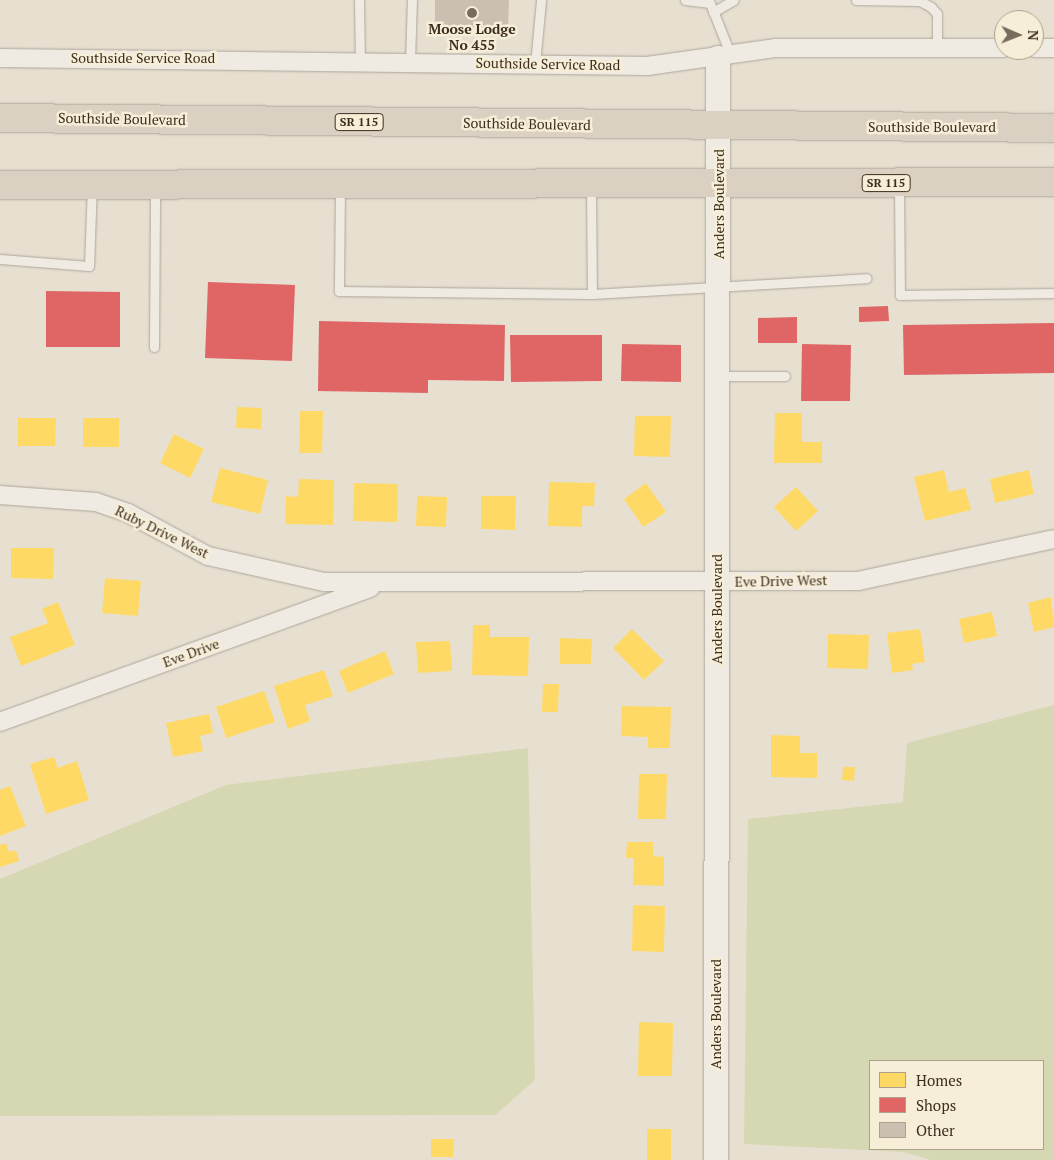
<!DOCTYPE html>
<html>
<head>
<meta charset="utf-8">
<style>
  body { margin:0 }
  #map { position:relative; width:1054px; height:1160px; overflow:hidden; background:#e7e0d1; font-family:"PT Serif",serif }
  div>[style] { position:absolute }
  .green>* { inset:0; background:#d6d7b3 }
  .homes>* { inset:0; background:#ffd966 }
  .shops>* { inset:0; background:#e06666 }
  .building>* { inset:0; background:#cbbfb2 }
  .roads { filter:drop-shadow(0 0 1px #ada599) drop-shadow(0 0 1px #ada599) }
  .lane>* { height:9px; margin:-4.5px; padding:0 4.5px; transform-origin:4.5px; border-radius:4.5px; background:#efebe3 }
  .street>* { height:18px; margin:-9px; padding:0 9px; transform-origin:9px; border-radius:9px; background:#efebe3 }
  .secondary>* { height:24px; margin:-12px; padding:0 12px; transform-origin:12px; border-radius:12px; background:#efebe3 }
  .highway>* { height:28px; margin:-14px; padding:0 14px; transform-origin:14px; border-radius:14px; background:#dad1c2 }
  .dots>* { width:14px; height:14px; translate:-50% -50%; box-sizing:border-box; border:2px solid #f7eed8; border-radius:50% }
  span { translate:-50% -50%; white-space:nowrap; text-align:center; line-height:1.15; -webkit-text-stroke:5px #f7eed8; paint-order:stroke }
  .shield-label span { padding:1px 4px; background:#f7eed8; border:1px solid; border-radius:4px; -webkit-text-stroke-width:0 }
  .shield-label { font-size:12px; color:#3d2e20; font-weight:700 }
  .poi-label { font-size:14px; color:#3d2e20; font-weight:700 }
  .street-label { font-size:14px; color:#3d2e20 }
  .legend { position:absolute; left:869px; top:1060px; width:175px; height:90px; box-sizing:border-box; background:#f7eed8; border:1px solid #ada18e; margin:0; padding:6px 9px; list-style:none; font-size:15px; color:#3d2e20 }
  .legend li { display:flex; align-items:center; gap:10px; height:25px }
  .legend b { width:25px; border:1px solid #ada18e }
  .north { position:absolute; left:994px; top:10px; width:50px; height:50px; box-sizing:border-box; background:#f7eed8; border:1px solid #ada18e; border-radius:50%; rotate:91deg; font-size:14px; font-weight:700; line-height:20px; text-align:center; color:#3d2e20 }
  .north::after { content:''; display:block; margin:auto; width:18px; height:22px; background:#786c5e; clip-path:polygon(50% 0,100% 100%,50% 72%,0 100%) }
</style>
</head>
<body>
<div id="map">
  <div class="green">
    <div style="clip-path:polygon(evenodd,1054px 705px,1054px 1160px,931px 1160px,904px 1152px,744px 1144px,748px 819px,903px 802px,907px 743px,1054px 705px,870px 1061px,1043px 1061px,1043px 1149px,870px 1149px,870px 1061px)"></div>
    <div style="clip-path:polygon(528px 748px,535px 1080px,495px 1115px,0 1116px,0 879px,226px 785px)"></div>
  </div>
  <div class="homes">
    <div style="clip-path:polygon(237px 407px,262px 408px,261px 429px,236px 428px)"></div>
    <div style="clip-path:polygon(300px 411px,323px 411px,322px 453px,299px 453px)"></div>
    <div style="clip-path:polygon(775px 413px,802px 413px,802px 442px,822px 442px,822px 463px,774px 463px)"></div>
    <div style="clip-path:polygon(635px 416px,671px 416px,670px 457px,634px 456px)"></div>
    <div style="clip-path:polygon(18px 418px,56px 418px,55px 446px,18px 446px)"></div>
    <div style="clip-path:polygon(83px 418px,119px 418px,119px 447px,83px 447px)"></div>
    <div style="clip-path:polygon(174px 434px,204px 449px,190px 478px,160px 463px)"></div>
    <div style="clip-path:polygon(220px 468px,268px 480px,260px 514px,211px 502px)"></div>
    <div style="clip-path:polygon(944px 470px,949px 492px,965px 488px,971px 510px,925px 521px,914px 477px)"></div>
    <div style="clip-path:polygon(1029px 470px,1034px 494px,995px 503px,990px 479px)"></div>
    <div style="clip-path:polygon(299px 479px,334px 480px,333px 525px,285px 524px,286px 496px,298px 497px)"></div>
    <div style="clip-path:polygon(549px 482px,595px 483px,594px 506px,582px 506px,582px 527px,548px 526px)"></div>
    <div style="clip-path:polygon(354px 483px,398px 484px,397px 522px,353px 521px)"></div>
    <div style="clip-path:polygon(646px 483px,666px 512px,643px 527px,624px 499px)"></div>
    <div style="clip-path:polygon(796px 487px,818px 511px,796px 531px,774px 507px)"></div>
    <div style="clip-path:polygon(417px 496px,447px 497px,446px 527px,416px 526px)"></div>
    <div style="clip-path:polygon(481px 496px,516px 496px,515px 530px,481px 529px)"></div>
    <div style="clip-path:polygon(11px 548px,54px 548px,53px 579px,11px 578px)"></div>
    <div style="clip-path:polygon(105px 578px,141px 581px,138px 616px,102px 613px)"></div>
    <div style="clip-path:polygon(1051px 597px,1054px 627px,1034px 632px,1028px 603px)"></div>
    <div style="clip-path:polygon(58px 602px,75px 645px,21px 666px,10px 637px,48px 623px,42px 609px)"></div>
    <div style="clip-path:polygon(992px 612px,997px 636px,964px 643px,959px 619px)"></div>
    <div style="clip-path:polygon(473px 625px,490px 625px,490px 637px,529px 637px,528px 676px,472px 675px)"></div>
    <div style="clip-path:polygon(632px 629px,664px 661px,644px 680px,613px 648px)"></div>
    <div style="clip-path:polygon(920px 629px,925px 662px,912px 664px,913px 670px,892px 673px,887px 633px)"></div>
    <div style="clip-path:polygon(828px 634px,869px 635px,868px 669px,827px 668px)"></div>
    <div style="clip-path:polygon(560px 638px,592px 639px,591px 664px,560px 664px)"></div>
    <div style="clip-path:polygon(450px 641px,452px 671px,418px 673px,416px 642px)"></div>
    <div style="clip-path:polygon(385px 651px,394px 674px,348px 693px,339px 671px)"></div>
    <div style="clip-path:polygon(324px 670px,333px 696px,305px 705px,310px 721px,288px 729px,274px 686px)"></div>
    <div style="clip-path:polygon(543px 684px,559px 684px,558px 712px,542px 712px)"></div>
    <div style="clip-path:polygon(264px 691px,275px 722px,226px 738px,216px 707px)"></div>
    <div style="clip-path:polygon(622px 706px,671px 707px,670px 748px,648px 748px,648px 737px,621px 736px)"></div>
    <div style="clip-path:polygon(209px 714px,213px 733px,200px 736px,203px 751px,173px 757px,166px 723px)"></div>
    <div style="clip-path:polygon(771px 735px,800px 736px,800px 753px,817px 753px,817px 778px,771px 777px)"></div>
    <div style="clip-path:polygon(54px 757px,58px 768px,77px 761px,89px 800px,46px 814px,30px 764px)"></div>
    <div style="clip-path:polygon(843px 767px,855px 767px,854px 781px,842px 780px)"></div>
    <div style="clip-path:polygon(639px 774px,667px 774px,666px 819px,638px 819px)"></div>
    <div style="clip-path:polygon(10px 786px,26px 826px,0 836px,0 790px)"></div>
    <div style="clip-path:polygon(627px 842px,653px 842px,653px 856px,664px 857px,664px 886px,633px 885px,634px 858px,626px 858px)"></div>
    <div style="clip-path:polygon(6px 843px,9px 852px,16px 850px,19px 861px,0 867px,0 845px)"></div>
    <div style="clip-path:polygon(633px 905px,665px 906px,664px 952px,632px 951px)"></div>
    <div style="clip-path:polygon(639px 1022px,673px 1023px,672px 1076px,638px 1076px)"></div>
    <div style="clip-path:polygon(647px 1129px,671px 1129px,671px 1160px,647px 1160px)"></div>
    <div style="clip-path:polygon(431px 1139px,454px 1139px,453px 1157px,431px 1157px)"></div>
  </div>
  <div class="shops">
    <div style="clip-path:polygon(208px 282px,295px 285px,292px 361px,205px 358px)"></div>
    <div style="clip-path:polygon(46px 291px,120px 292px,120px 347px,46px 347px)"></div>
    <div style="clip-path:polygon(888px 306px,889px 321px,859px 322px,859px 307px)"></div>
    <div style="clip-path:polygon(797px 317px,797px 343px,758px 343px,758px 318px)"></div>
    <div style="clip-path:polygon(319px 321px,505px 325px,504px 381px,428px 380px,428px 393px,318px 391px)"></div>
    <div style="clip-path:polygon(1054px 323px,1054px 373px,904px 375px,903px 325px)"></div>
    <div style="clip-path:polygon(510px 335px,602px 335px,602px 381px,511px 382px)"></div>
    <div style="clip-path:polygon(622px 344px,681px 345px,681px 382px,621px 381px)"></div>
    <div style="clip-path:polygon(802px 344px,851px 345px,850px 401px,801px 401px)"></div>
  </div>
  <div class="building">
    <div style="clip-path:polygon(435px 0,509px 0,508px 28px,435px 27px)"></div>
  </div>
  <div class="roads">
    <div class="lane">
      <div style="left:359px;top:0;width:61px;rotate:89.1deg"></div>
      <div style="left:685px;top:0;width:25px;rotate:7deg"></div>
      <div style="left:710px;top:3px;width:57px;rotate:68.4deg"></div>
      <div style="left:856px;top:0;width:64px;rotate:0.9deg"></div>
      <div style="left:920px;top:1px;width:13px;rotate:29deg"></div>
      <div style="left:931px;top:7px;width:9px;rotate:49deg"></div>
      <div style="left:937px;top:14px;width:34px;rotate:90deg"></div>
      <div style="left:713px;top:12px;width:24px;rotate:-30deg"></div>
      <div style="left:410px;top:62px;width:62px;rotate:-88.2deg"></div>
      <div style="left:535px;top:64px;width:64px;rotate:-84.6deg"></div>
      <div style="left:591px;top:186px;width:108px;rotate:89.5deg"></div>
      <div style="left:899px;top:186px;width:109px;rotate:89.5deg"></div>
      <div style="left:900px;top:295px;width:154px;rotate:-0.7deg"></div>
      <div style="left:340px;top:188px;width:103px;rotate:90.6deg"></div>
      <div style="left:339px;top:291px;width:253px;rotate:0.7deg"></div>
      <div style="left:592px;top:294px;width:275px;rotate:-3.3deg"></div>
      <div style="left:0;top:259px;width:89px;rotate:4.5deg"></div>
      <div style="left:89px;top:266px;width:80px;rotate:-87.9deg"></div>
      <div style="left:154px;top:347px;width:159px;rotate:-89.6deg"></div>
      <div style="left:718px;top:376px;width:67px"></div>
    </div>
    <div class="street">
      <div style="left:1034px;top:48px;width:20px"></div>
      <div style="left:0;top:58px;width:647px;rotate:0.71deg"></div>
      <div style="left:647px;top:66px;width:129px;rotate:-8deg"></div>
      <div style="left:775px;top:48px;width:229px"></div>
      <div style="left:0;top:495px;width:96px;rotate:4.2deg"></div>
      <div style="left:96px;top:502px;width:34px;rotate:19deg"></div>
      <div style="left:128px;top:513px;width:91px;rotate:28.3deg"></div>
      <div style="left:208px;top:556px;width:119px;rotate:12.6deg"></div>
      <div style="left:324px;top:582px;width:534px;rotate:-0.11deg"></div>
      <div style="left:858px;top:581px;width:200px;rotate:-12.1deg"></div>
      <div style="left:0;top:722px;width:394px;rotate:-19.9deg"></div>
    </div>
    <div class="secondary">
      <div style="left:716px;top:1160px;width:1102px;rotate:-89.9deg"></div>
    </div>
    <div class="highway">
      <div style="left:0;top:118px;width:1054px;rotate:0.54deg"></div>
      <div style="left:0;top:185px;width:1054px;rotate:-0.16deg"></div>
    </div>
  </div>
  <div class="dots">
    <div style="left:472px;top:13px;background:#786c5e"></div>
  </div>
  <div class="shield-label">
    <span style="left:359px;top:122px">SR 115</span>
    <span style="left:886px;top:183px">SR 115</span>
  </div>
  <div class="poi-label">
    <span style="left:472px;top:37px">Moose Lodge<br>No 455</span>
  </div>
  <div class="street-label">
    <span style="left:143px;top:58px">Southside Service Road</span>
    <span style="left:548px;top:64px;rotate:1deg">Southside Service Road</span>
    <span style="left:122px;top:119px;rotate:1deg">Southside Boulevard</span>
    <span style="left:527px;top:124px;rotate:1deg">Southside Boulevard</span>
    <span style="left:932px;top:127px">Southside Boulevard</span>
    <span style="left:719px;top:204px;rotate:-90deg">Anders Boulevard</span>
    <span style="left:162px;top:532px;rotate:26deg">Ruby Drive West</span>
    <span style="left:781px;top:581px;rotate:-1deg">Eve Drive West</span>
    <span style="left:717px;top:609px;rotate:-90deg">Anders Boulevard</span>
    <span style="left:191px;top:653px;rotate:-20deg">Eve Drive</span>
    <span style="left:716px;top:1014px;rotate:-90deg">Anders Boulevard</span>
  </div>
  <ul class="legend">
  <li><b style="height:14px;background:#ffd966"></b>Homes</li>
  <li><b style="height:14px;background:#e06666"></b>Shops</li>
  <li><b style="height:14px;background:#cbbfb2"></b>Other</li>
  </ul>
  <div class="north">N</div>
</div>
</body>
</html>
